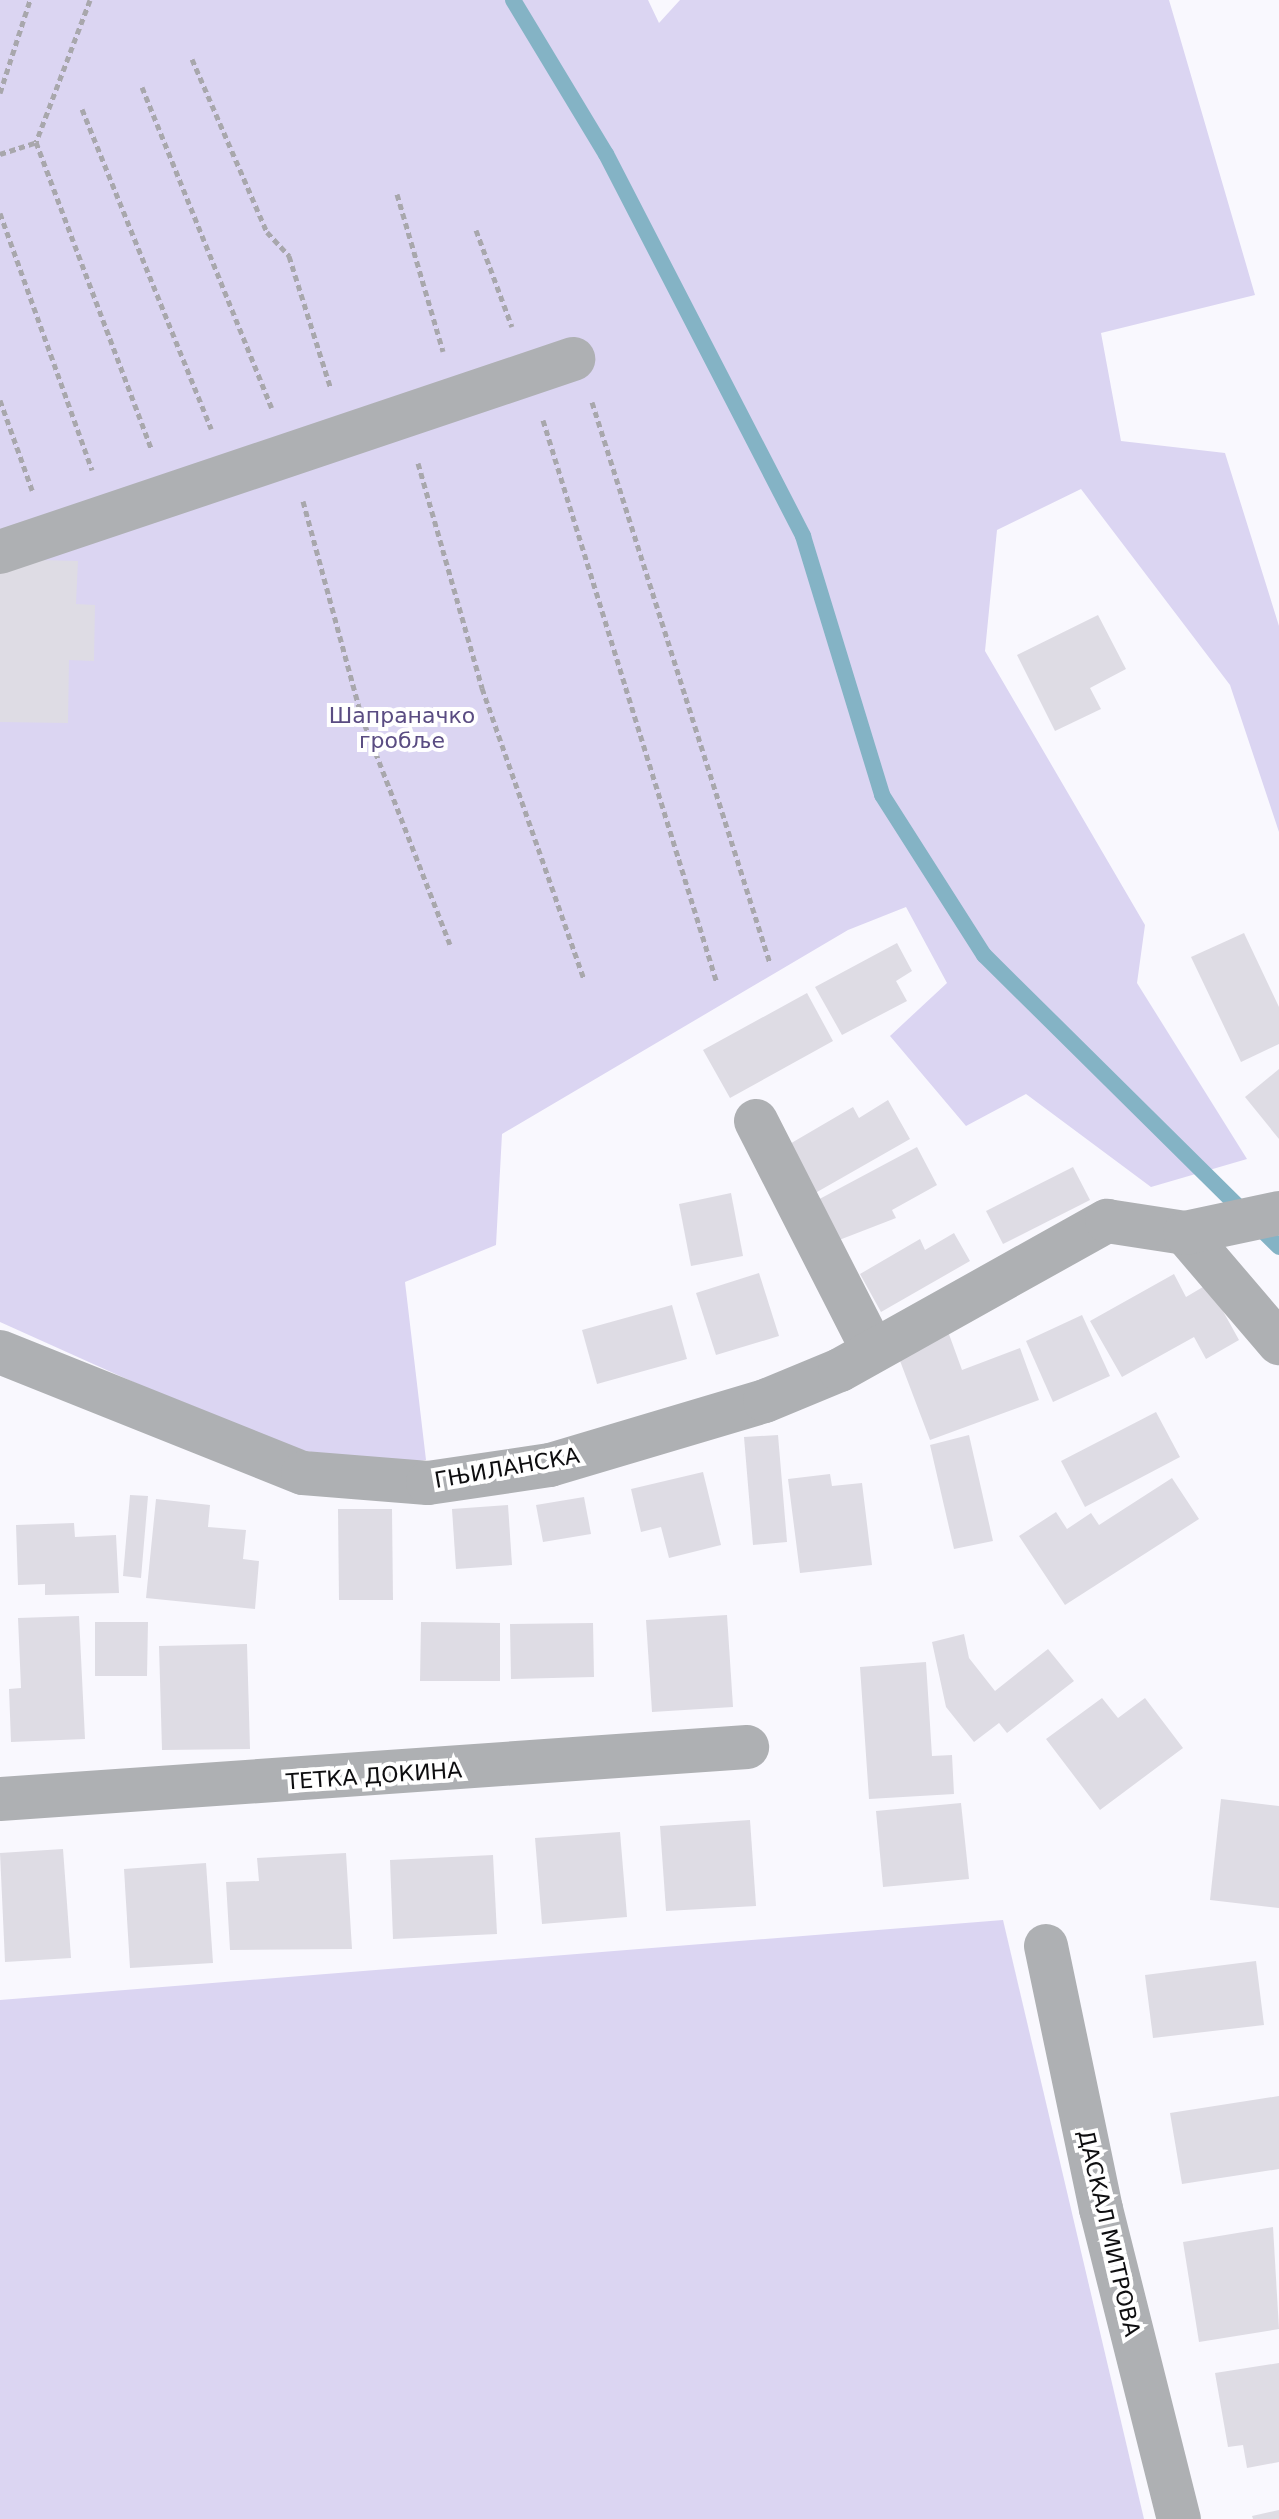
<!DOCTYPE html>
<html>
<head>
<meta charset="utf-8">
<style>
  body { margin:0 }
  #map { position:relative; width:1279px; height:2519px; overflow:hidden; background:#f9f8fe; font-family:"DejaVu Sans",sans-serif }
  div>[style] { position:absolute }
  .green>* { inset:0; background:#dbd5f2 }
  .stream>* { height:16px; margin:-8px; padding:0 8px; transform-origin:8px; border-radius:8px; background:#84b3c5 }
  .building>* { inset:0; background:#dedce4 }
  .path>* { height:5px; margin-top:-2.5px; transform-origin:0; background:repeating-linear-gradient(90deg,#a8a7ac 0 6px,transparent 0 10px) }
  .minor>* { height:44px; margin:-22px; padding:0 22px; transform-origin:22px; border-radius:22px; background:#aeb0b3 }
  span { translate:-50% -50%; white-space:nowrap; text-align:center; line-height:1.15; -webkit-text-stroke:8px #fff; paint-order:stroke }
  .park-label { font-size:22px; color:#5a4c82 }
  .street-label { font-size:22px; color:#0e0e10 }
</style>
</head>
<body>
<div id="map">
  <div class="green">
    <div style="clip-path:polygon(0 0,648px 0,659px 23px,680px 0,1169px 0,1255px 295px,1101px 333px,1121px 441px,1225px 453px,1279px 626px,1279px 832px,1230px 685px,1081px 489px,997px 530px,985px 651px,1145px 925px,1137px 983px,1247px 1159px,1151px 1187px,1026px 1094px,966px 1126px,890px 1036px,947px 983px,906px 907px,848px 930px,502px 1134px,496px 1245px,405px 1282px,426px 1460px,377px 1466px,269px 1443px,0 1322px)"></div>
    <div style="clip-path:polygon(1003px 1920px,1144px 2519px,0 2519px,0 2000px)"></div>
  </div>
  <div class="stream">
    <div style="left:513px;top:0;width:180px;rotate:58.9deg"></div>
    <div style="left:606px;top:154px;width:430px;rotate:62.7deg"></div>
    <div style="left:803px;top:536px;width:271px;rotate:73deg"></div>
    <div style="left:882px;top:795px;width:190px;rotate:57.5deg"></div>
    <div style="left:984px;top:955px;width:415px;rotate:44.7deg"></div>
  </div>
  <div class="building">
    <div style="clip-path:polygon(0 559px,78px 561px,76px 604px,95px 605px,94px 661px,69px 660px,68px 723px,0 722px)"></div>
    <div style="clip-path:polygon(1098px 615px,1126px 669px,1090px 688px,1101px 709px,1055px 731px,1017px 655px)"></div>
    <div style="clip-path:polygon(1244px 933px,1279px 1007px,1279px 1044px,1241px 1062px,1191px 957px)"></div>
    <div style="clip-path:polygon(897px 943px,912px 971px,896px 981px,907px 1001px,842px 1035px,815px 987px)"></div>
    <div style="clip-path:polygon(807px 993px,833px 1041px,730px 1098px,703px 1050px)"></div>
    <div style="clip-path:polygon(1279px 1069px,1279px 1139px,1245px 1097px)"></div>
    <div style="clip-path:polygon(888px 1100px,910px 1139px,803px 1200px,776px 1152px,853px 1107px,859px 1118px)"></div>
    <div style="clip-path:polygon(917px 1147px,937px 1185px,892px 1210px,896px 1218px,834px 1242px,812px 1203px)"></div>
    <div style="clip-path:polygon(1073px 1167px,1090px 1200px,1003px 1244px,986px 1211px)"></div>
    <div style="clip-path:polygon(731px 1193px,743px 1256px,691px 1266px,679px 1204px)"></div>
    <div style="clip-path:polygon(954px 1233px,970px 1261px,881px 1312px,860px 1274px,920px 1239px,925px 1250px)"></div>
    <div style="clip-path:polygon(759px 1273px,779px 1336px,716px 1355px,696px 1293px)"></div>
    <div style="clip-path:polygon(1174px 1274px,1186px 1297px,1208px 1284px,1239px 1340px,1206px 1359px,1194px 1337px,1122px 1377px,1090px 1321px)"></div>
    <div style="clip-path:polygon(672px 1305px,687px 1359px,597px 1384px,582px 1330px)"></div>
    <div style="clip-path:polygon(1082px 1315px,1110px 1376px,1053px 1402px,1026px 1341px)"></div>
    <div style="clip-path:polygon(946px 1326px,962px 1370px,1020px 1348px,1039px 1400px,930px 1440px,894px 1345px)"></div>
    <div style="clip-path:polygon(1156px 1412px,1180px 1457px,1085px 1507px,1061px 1461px)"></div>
    <div style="clip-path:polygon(778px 1435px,787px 1542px,753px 1545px,744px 1437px)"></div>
    <div style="clip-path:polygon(969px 1435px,993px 1541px,954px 1549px,930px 1445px)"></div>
    <div style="clip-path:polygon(703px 1472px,721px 1545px,669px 1558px,661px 1527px,641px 1532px,631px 1489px)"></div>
    <div style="clip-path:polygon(830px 1474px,832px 1486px,862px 1483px,872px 1565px,800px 1573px,788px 1479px)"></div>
    <div style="clip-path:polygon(1172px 1478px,1199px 1519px,1065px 1605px,1019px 1536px,1056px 1512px,1067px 1529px,1091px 1513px,1099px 1525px)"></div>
    <div style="clip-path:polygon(130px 1495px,148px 1496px,141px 1578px,123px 1576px)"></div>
    <div style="clip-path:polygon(584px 1497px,591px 1534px,543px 1542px,536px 1505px)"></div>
    <div style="clip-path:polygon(156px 1499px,210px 1505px,208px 1527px,246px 1530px,243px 1559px,259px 1561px,255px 1609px,146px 1598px)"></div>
    <div style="clip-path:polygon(508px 1505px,512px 1565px,456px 1569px,452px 1509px)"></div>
    <div style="clip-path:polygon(338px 1509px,392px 1509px,393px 1600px,339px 1600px)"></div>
    <div style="clip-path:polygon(74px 1523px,75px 1537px,116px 1535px,119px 1593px,45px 1595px,45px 1584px,18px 1585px,16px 1525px)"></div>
    <div style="clip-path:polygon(727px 1615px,733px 1707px,652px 1712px,646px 1620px)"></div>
    <div style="clip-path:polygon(79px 1616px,85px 1739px,11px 1742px,9px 1689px,21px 1688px,18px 1618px)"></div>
    <div style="clip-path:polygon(95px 1622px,148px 1622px,147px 1676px,95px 1676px)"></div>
    <div style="clip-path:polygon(421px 1622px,500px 1623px,500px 1681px,420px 1681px)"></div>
    <div style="clip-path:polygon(593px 1623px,594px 1677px,511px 1679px,510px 1624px)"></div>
    <div style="clip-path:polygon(964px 1634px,969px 1658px,995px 1691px,1048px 1649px,1074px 1681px,1007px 1733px,999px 1723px,974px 1742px,946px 1707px,932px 1642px)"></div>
    <div style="clip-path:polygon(247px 1644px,250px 1749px,162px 1750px,159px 1646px)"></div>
    <div style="clip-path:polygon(926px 1662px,932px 1756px,952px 1755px,954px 1794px,869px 1799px,860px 1667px)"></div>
    <div style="clip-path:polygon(1102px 1698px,1118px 1718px,1145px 1698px,1183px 1748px,1100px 1810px,1046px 1739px)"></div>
    <div style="clip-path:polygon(1221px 1799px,1279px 1806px,1279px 1908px,1210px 1900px)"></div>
    <div style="clip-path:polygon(961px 1803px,969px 1879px,883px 1887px,876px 1811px)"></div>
    <div style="clip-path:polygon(750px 1820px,756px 1906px,666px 1911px,660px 1826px)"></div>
    <div style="clip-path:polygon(620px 1832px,627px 1917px,542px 1924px,535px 1838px)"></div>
    <div style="clip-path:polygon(63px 1849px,71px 1958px,5px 1962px,0 1853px)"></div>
    <div style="clip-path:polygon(346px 1853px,352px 1949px,230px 1950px,226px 1882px,259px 1881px,257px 1858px)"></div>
    <div style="clip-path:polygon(493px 1855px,497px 1934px,393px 1939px,390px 1860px)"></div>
    <div style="clip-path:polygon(206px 1863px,213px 1963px,130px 1968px,124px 1869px)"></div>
    <div style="clip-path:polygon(1256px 1961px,1264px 2025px,1153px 2038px,1145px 1975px)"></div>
    <div style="clip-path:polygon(1279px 2096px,1279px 2169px,1182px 2184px,1170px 2113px)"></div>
    <div style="clip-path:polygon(1273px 2227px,1279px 2329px,1199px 2342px,1183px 2242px)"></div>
    <div style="clip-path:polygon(1279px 2363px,1279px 2462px,1247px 2468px,1243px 2445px,1228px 2447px,1215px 2373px)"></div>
    <div style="clip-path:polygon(1279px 2510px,1279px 2519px,1253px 2519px,1252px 2516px)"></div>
  </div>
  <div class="path">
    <div style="left:90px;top:0;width:152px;rotate:110.8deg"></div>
    <div style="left:36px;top:142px;width:329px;rotate:69.4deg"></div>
    <div style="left:192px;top:59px;width:189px;rotate:66.6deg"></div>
    <div style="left:267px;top:232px;width:33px;rotate:47deg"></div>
    <div style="left:289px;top:256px;width:139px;rotate:72.5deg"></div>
    <div style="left:142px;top:87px;width:346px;rotate:68deg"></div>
    <div style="left:0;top:93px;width:98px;rotate:-72.1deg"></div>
    <div style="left:82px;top:109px;width:345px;rotate:68deg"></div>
    <div style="left:0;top:154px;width:38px;rotate:-18deg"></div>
    <div style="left:397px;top:194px;width:164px;rotate:73.7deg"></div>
    <div style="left:0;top:213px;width:273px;rotate:70.3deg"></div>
    <div style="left:476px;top:230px;width:103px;rotate:69.6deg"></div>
    <div style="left:0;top:400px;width:96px;rotate:70.4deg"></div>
    <div style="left:592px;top:402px;width:589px;rotate:72.4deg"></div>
    <div style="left:543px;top:420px;width:589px;rotate:72.83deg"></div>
    <div style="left:418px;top:463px;width:234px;rotate:74.1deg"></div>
    <div style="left:482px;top:688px;width:308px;rotate:70.7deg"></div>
    <div style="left:303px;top:501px;width:222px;rotate:74.8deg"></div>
    <div style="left:361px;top:715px;width:246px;rotate:68.8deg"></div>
  </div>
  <div class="minor">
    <div style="left:0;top:552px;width:605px;rotate:-18.61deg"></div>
    <div style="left:756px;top:1121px;width:254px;rotate:63deg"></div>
    <div style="left:1185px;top:1233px;width:145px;rotate:49.5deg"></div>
    <div style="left:0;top:1352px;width:326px;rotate:21.8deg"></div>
    <div style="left:303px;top:1473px;width:125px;rotate:4.6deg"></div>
    <div style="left:428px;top:1483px;width:123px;rotate:-8.4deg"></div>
    <div style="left:550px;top:1465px;width:224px;rotate:-16.6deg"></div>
    <div style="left:765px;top:1401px;width:81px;rotate:-22.5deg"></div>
    <div style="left:840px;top:1370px;width:306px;rotate:-29.2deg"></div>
    <div style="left:1107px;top:1221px;width:79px;rotate:8.7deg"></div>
    <div style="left:1185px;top:1233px;width:96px;rotate:-12deg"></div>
    <div style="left:0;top:1799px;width:749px;rotate:-3.98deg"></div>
    <div style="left:1046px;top:1946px;width:269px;rotate:78.2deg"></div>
    <div style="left:1101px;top:2209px;width:320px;rotate:75.9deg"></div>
  </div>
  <div class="park-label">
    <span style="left:402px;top:728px">Шапраначко<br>гробље</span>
  </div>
  <div class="street-label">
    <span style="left:507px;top:1468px;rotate:-10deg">ГЊИЛАНСКА</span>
    <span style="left:374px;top:1776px;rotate:-4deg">ТЕТКА ДОКИНА</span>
    <span style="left:1109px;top:2233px;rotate:77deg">ДАСКАЛ МИТРОВА</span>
  </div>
</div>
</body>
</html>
